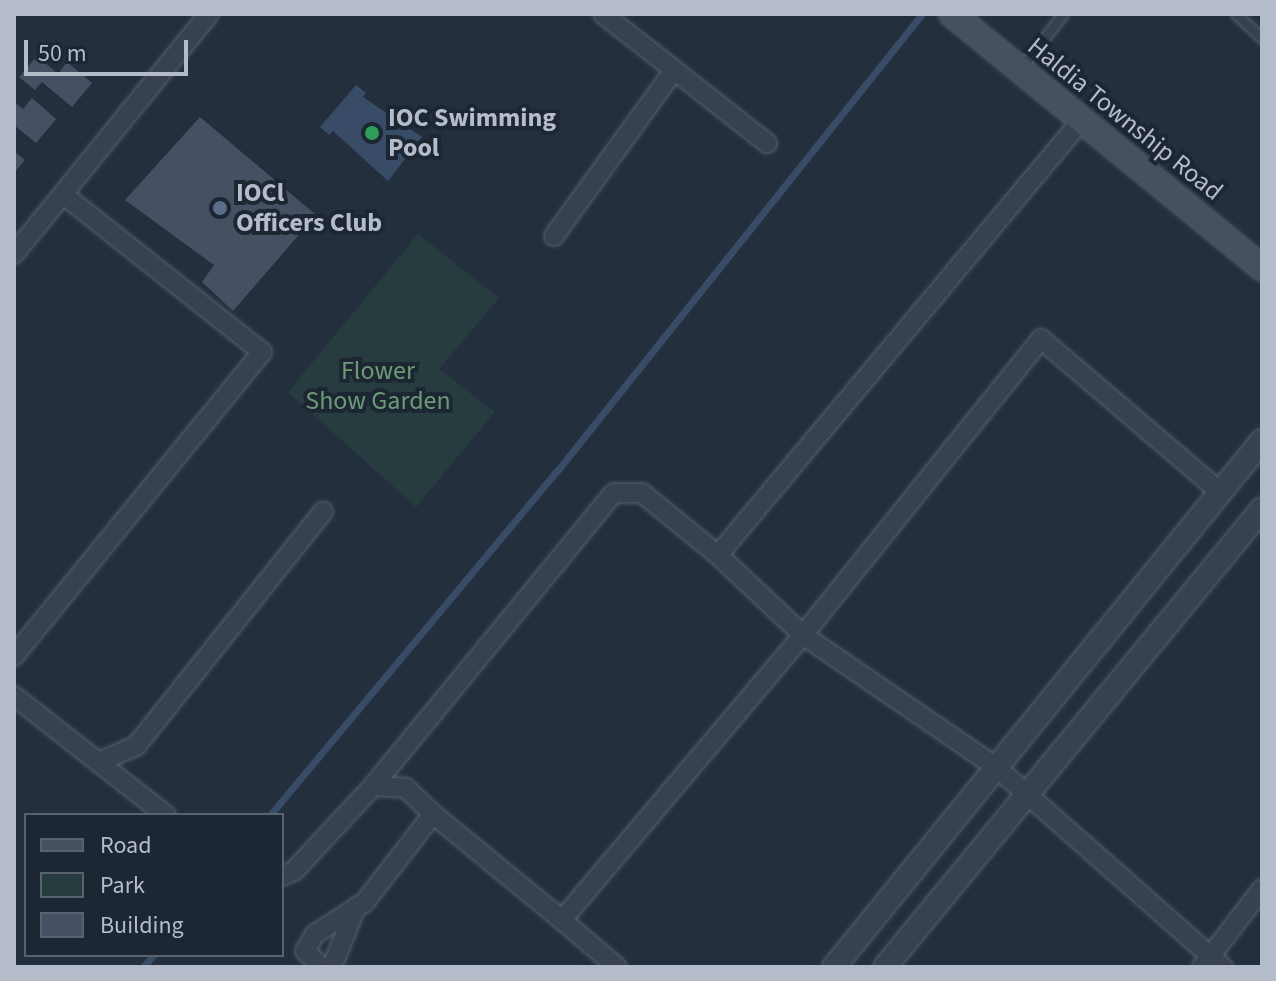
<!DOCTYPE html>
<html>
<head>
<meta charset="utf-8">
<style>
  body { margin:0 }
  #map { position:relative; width:1276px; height:981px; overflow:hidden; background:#242f3e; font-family:"Source Sans 3",sans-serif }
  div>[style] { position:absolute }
  .green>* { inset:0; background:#263c3f }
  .water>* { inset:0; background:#394c67 }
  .stream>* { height:7px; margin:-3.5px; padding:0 3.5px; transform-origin:3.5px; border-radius:3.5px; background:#394c67 }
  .building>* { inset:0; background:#455162 }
  .roads { filter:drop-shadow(0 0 2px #565f6c) drop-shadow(0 0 2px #565f6c) }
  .service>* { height:9px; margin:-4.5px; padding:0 4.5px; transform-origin:4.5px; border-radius:4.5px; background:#38414e }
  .minor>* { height:18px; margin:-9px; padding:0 9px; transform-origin:9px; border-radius:9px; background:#38414e }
  .tertiary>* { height:22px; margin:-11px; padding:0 11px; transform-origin:11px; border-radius:11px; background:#38414e }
  .secondary>* { height:24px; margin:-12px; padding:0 12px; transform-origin:12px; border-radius:12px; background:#465061 }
  .dots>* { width:22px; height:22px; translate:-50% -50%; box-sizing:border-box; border:4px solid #1d2633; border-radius:50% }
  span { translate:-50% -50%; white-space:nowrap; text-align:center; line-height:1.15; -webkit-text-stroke:8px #1d2633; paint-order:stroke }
  .poi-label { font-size:26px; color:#b4bcc9; font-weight:700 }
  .left { translate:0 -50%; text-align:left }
  .street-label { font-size:26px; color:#b4bcc9 }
  .park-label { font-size:26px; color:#6b9a76 }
  .frame { position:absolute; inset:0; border:16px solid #b4bcc9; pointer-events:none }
  .legend { position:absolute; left:24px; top:813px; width:260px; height:144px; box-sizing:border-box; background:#1d2633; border:2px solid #59626f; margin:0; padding:10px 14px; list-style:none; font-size:24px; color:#b4bcc9 }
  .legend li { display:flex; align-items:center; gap:16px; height:40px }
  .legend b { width:40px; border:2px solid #59626f }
  .scale { position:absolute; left:24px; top:40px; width:164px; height:36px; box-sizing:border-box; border:4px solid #b4bcc9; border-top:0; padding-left:10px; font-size:24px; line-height:28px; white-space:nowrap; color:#b4bcc9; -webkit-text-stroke:6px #1d2633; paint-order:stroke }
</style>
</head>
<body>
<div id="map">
  <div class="green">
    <div style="clip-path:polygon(418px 234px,499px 298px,439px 369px,495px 412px,416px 507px,288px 392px)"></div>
  </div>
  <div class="water">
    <div style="clip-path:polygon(356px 85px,366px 93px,363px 97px,422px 137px,388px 181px,333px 131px,329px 135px,320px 127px)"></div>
  </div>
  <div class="stream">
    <div style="left:270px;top:815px;width:448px;rotate:-50.2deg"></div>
    <div style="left:557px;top:471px;width:585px;rotate:-51.39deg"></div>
    <div style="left:143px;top:967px;width:16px;rotate:-50deg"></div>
  </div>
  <div class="building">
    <div style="clip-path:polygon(37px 56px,58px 74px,67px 62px,92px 83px,72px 107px,42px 82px,35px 90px,19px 77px)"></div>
    <div style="clip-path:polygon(32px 98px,56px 119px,36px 143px,14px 125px,14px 102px,23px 109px)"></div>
    <div style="clip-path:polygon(200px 117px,316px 215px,233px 311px,202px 282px,214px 265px,125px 200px)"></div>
    <div style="clip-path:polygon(14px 151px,25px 160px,14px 173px)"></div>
  </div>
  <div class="roads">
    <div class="service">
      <div style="left:1236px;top:14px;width:35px;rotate:43deg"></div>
      <div style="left:1021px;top:68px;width:68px;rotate:-52.1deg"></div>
    </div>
    <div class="minor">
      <div style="left:603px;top:14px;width:209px;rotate:38.2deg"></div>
      <div style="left:554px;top:236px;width:205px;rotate:-54.1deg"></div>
      <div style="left:14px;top:254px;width:309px;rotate:-50.9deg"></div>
      <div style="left:718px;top:555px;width:566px;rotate:-50.09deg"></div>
      <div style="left:14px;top:656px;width:392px;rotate:-50.8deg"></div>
      <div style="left:262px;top:352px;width:254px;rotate:-141.6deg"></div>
      <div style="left:14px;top:696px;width:193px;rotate:38.1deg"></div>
      <div style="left:99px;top:762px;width:40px;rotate:-23.4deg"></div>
      <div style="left:136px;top:746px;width:300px;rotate:-51.4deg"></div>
      <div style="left:373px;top:786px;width:379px;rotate:-50.6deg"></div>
      <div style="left:614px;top:493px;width:28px"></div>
      <div style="left:642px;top:493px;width:98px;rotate:39.2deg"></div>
      <div style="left:718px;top:555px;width:117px;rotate:43.3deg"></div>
      <div style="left:803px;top:635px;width:380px;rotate:-51.2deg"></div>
      <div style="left:1041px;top:339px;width:235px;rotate:40.5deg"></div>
      <div style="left:282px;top:876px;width:13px;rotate:-23deg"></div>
      <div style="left:294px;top:871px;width:116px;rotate:-47.1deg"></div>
      <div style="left:373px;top:786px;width:33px;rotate:3deg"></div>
      <div style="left:406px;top:788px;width:37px;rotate:44deg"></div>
      <div style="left:322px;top:967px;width:23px;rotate:-137deg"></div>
      <div style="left:305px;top:951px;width:20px;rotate:-60deg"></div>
      <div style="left:315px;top:934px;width:58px;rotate:-32.3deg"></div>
      <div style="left:364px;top:903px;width:113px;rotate:-52.2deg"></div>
      <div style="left:433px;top:814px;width:167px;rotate:39.4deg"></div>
      <div style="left:332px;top:967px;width:65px;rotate:-68.2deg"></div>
      <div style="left:617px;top:967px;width:72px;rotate:-139.5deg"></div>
      <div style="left:562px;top:920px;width:373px;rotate:-49.8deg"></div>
      <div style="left:803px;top:635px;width:234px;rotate:34.4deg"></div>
      <div style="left:996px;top:767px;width:303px;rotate:41.4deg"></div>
      <div style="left:1202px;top:967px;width:98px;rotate:-52.4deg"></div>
    </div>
    <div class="tertiary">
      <div style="left:834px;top:967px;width:678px;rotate:-50.87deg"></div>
      <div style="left:885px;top:967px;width:593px;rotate:-50.54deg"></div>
    </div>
    <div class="secondary">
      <div style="left:952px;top:14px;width:401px;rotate:39.3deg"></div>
    </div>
  </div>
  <div class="dots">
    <div style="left:372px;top:133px;background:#2e9e5b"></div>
    <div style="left:220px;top:208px;background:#5c6f8a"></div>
  </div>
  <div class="poi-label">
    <span class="left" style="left:388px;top:133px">IOC Swimming<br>Pool</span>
    <span class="left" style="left:236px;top:208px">IOCl<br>Officers Club</span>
  </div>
  <div class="street-label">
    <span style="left:1125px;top:119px;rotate:39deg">Haldia Township Road</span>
  </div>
  <div class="park-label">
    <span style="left:378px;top:386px">Flower<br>Show Garden</span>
  </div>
  <div class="frame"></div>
  <ul class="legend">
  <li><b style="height:10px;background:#465061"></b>Road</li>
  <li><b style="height:22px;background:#263c3f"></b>Park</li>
  <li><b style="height:22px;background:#455162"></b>Building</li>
  </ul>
  <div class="scale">50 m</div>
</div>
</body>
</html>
